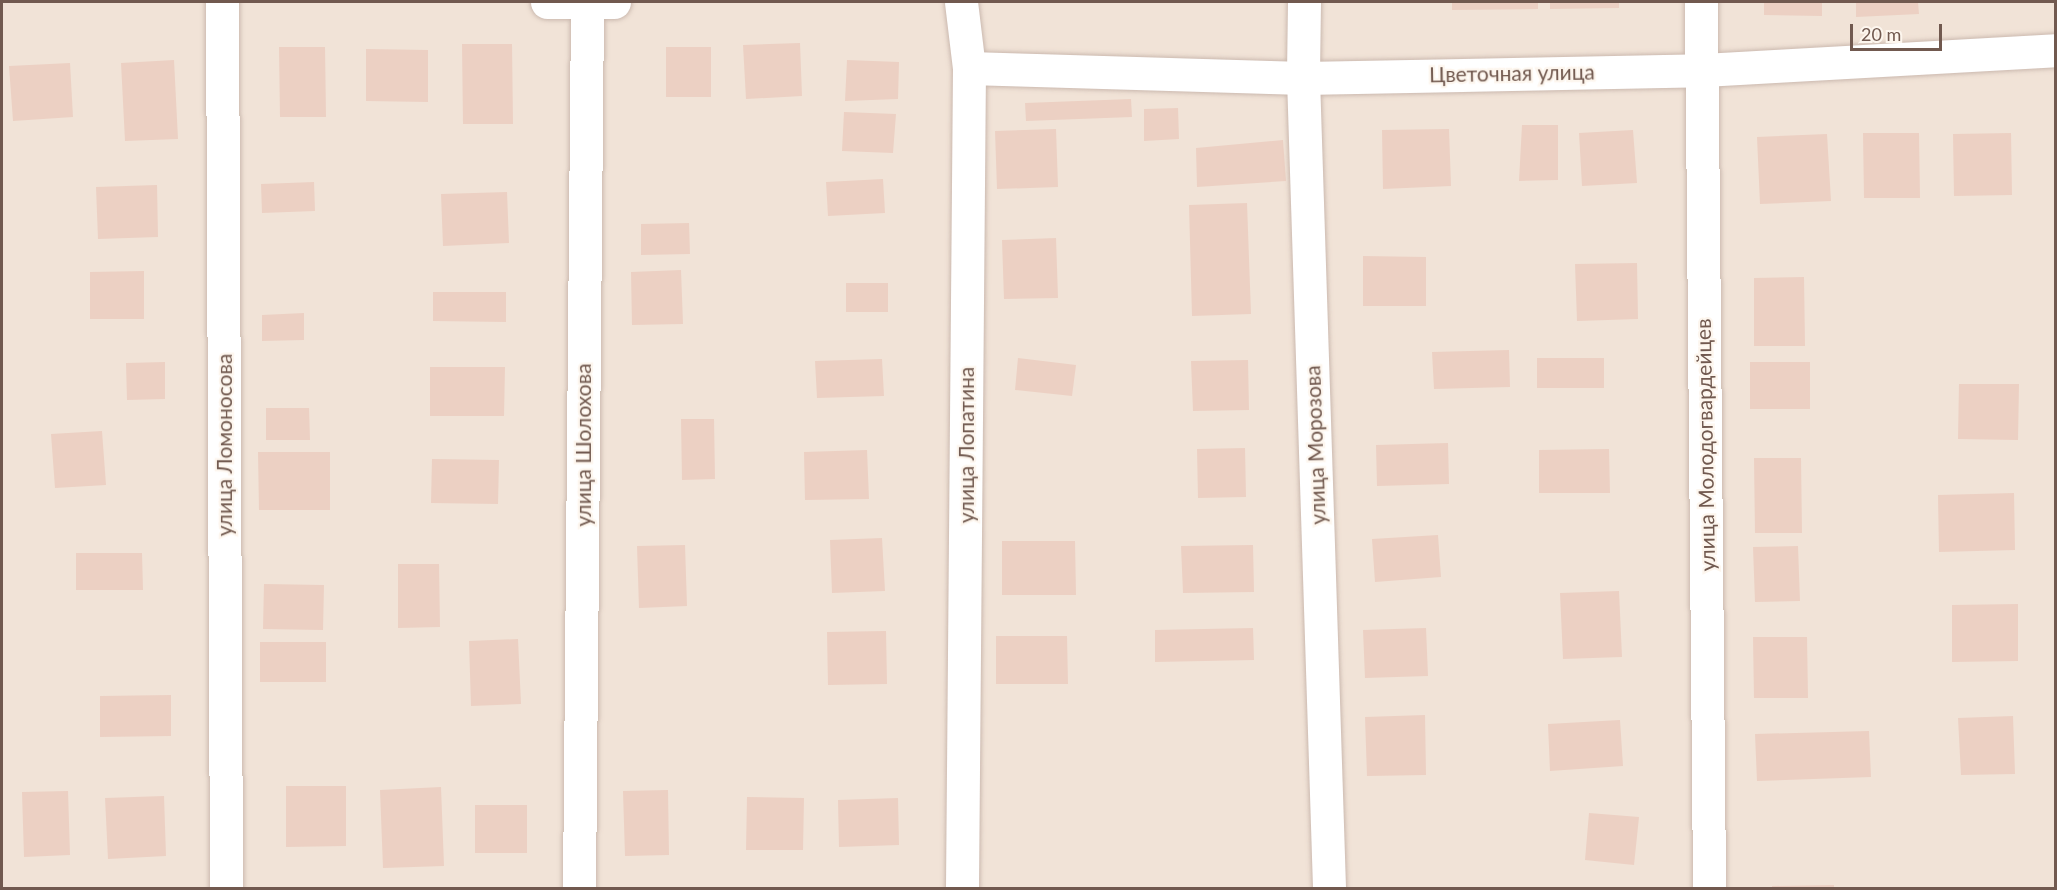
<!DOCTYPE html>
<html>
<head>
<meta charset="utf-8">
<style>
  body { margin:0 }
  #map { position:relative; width:2057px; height:890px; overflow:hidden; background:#faf2e8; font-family:Lato,sans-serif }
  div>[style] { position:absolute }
  .residential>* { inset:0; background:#f1e3d7 }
  .building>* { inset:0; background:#ecd0c3 }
  .roads { filter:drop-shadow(0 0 2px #cbb9af) drop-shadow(0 0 2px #cbb9af) }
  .minor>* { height:33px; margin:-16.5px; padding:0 16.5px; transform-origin:16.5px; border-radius:16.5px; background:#fff }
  span { translate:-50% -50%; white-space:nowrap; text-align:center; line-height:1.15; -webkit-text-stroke:4.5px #fdf6ee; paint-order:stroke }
  .street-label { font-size:21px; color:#71594f }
  .frame { position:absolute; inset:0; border:3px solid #71594f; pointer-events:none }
  .scale { position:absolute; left:1850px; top:24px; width:92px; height:27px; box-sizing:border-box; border:3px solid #71594f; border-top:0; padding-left:8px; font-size:18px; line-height:21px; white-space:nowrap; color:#71594f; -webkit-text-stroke:4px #fdf6ee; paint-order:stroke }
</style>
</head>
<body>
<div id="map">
  <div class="residential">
    <div style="clip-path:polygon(2px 2px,2055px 2px,2055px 888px,2px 888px)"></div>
  </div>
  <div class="building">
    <div style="clip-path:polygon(1452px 2px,1538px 2px,1538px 9px,1452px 10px)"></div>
    <div style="clip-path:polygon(1550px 2px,1619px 2px,1619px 8px,1550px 9px)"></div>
    <div style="clip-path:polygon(1764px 2px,1822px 2px,1822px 16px,1764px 15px)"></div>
    <div style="clip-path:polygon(1856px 2px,1918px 2px,1919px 14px,1856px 17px)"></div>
    <div style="clip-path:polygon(800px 43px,802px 96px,746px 99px,743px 45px)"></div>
    <div style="clip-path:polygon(462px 44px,512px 44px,513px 124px,463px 124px)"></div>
    <div style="clip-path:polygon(279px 47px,325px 47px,326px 117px,280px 117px)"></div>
    <div style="clip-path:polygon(666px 47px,711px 47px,711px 97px,666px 97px)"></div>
    <div style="clip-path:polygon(366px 49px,428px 50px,428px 102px,366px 101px)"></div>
    <div style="clip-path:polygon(174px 60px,178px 139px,125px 141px,121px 63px)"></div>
    <div style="clip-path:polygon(847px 60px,899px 62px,898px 99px,845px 101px)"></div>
    <div style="clip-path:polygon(70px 63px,73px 117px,13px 121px,9px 66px)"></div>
    <div style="clip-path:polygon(1131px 99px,1132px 117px,1026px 121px,1025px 103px)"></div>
    <div style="clip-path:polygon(1178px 108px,1179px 139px,1144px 141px,1144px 109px)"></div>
    <div style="clip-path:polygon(844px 112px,896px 114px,893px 153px,842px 151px)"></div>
    <div style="clip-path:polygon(1522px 125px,1558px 125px,1558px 180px,1519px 181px)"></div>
    <div style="clip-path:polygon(1056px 129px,1058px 187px,997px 189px,995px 131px)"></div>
    <div style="clip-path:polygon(1449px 129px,1451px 186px,1383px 189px,1382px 130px)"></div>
    <div style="clip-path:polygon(1633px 130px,1637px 183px,1582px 186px,1579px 133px)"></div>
    <div style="clip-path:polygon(1863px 133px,1919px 133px,1920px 198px,1864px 198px)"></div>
    <div style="clip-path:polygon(2011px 133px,2012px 195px,1954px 196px,1953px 134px)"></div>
    <div style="clip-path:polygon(1827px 134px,1831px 201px,1760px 204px,1757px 137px)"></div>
    <div style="clip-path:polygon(1283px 140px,1286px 181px,1197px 187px,1196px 148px)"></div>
    <div style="clip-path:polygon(883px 179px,885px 213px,828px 216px,826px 182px)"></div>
    <div style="clip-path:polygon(314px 182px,315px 211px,262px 213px,261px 184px)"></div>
    <div style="clip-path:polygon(157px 185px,158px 237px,98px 239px,96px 187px)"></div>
    <div style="clip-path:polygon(507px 192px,509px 243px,443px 246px,441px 194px)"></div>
    <div style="clip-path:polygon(1247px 203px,1251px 314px,1192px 316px,1189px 205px)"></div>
    <div style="clip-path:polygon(689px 223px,690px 254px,641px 255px,641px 224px)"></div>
    <div style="clip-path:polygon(1056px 238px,1058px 298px,1004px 299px,1002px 240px)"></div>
    <div style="clip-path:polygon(1363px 256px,1426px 257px,1426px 306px,1363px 306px)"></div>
    <div style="clip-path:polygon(1637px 263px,1638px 319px,1577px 321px,1575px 264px)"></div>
    <div style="clip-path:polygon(681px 270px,683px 324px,632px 325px,631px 272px)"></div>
    <div style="clip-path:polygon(144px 271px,144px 319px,90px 319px,90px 272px)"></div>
    <div style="clip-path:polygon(1804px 277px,1805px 346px,1754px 346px,1754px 278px)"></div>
    <div style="clip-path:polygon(846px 283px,888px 283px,888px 312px,846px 312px)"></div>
    <div style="clip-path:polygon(433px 292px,506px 292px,506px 322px,433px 321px)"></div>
    <div style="clip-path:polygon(304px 313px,304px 340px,262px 341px,262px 315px)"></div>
    <div style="clip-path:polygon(1509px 350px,1510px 387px,1434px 389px,1432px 352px)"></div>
    <div style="clip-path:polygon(1018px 358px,1076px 365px,1072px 396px,1015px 390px)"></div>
    <div style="clip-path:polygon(1537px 358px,1604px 358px,1604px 388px,1537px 388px)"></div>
    <div style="clip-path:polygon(882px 359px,884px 396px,817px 398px,815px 361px)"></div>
    <div style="clip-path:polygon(1248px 360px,1249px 410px,1193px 411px,1191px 361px)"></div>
    <div style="clip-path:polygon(165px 362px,165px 399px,127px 400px,126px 363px)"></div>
    <div style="clip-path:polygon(1750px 362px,1810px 362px,1810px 409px,1750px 409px)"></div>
    <div style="clip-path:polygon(430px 367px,505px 367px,504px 416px,430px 416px)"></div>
    <div style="clip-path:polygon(1959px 384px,2019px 384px,2018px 440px,1958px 439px)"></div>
    <div style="clip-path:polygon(266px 408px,309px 408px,310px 440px,266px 440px)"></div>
    <div style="clip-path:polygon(681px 419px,714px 419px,715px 479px,682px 480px)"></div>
    <div style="clip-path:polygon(102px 431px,106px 485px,55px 488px,51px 434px)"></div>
    <div style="clip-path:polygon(1448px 443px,1449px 484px,1377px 486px,1376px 445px)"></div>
    <div style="clip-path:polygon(1245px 448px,1246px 497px,1198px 498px,1197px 449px)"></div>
    <div style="clip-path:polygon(1609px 449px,1610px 493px,1539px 493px,1539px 450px)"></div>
    <div style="clip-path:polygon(867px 450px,869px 499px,805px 500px,804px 452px)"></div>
    <div style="clip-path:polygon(258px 452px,330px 452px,330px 510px,259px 510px)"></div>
    <div style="clip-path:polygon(1754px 458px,1801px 458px,1802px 533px,1755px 533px)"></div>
    <div style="clip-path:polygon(432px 459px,499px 460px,498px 504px,431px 503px)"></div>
    <div style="clip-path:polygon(2014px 493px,2015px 550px,1939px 552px,1938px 495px)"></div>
    <div style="clip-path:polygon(1438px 535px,1441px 577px,1375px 582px,1372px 539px)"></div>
    <div style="clip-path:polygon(882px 538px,885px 591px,832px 593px,830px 540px)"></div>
    <div style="clip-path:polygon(1002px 541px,1075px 541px,1076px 595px,1002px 595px)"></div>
    <div style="clip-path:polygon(685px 545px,687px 606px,639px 608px,637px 546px)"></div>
    <div style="clip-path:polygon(1253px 545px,1254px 592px,1183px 593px,1181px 546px)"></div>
    <div style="clip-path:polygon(1798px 546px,1800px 601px,1755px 602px,1753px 547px)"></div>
    <div style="clip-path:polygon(76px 553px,142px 553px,143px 590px,76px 590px)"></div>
    <div style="clip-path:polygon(398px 564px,439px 564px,440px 627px,398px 628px)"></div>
    <div style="clip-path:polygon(264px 584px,324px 585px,323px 630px,263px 629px)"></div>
    <div style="clip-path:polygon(1619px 591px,1622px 657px,1563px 659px,1560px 593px)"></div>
    <div style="clip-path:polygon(2018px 604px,2018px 661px,1952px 662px,1952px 605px)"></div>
    <div style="clip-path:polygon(1253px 628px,1254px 660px,1155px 662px,1155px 630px)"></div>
    <div style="clip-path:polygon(1426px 628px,1428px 676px,1365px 678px,1363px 630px)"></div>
    <div style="clip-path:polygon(886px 631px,887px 684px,828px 685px,827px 632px)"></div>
    <div style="clip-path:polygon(996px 636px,1067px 636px,1068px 684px,996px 684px)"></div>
    <div style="clip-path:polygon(1753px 637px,1807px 637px,1808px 698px,1754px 698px)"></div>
    <div style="clip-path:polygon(518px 639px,521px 704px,471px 706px,469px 641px)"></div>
    <div style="clip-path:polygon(260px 642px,326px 642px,326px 682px,260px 682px)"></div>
    <div style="clip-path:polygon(171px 695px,171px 736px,100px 737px,100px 696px)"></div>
    <div style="clip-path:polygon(1425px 715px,1426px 775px,1367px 776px,1365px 717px)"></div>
    <div style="clip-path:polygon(2013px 716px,2015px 774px,1961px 775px,1958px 718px)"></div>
    <div style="clip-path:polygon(1620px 720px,1623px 766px,1550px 771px,1548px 724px)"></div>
    <div style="clip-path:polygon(1869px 731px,1871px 777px,1757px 781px,1755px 734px)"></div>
    <div style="clip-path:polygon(286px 786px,346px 786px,346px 846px,286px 847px)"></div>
    <div style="clip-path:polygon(441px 787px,444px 866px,383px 868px,380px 790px)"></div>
    <div style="clip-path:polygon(668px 790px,669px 855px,625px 856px,623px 791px)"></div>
    <div style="clip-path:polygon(68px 791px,70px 855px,24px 857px,22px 792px)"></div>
    <div style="clip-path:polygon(164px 796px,166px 856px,108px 859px,105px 798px)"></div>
    <div style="clip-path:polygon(747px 797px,804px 798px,803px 850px,746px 850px)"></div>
    <div style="clip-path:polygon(898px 798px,899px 845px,839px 847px,838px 800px)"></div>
    <div style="clip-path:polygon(475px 805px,527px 805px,527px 853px,475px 853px)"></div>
    <div style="clip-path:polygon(1589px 813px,1639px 817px,1634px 865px,1585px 860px)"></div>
    <div style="clip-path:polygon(1834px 885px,1834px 888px,1772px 888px,1772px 886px)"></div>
  </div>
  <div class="roads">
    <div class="minor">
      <div style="left:222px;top:2px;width:886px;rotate:89.74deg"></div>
      <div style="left:547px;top:2px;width:67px"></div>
      <div style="left:961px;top:2px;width:66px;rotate:83.1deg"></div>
      <div style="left:969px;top:68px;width:820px;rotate:90.49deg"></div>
      <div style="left:1304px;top:2px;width:76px;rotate:90.8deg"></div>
      <div style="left:1303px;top:78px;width:810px;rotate:88.16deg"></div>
      <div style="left:1701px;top:2px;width:886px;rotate:89.48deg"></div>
      <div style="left:969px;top:68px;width:334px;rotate:1.7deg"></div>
      <div style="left:1303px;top:78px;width:399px;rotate:-1.1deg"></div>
      <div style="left:1702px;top:70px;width:355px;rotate:-3.2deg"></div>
      <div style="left:579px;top:888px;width:886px;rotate:-89.48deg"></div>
    </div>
  </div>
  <div class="street-label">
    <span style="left:1512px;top:73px;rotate:-1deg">Цветочная улица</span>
    <span style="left:224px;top:445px;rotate:-90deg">улица Ломоносова</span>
    <span style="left:583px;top:445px;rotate:-90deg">улица Шолохова</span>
    <span style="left:966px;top:445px;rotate:-90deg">улица Лопатина</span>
    <span style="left:1315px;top:445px;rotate:-92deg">улица Морозова</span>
    <span style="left:1705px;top:445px;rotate:-91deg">улица Молодогвардейцев</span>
  </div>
  <div class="frame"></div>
  <div class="scale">20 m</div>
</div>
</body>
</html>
